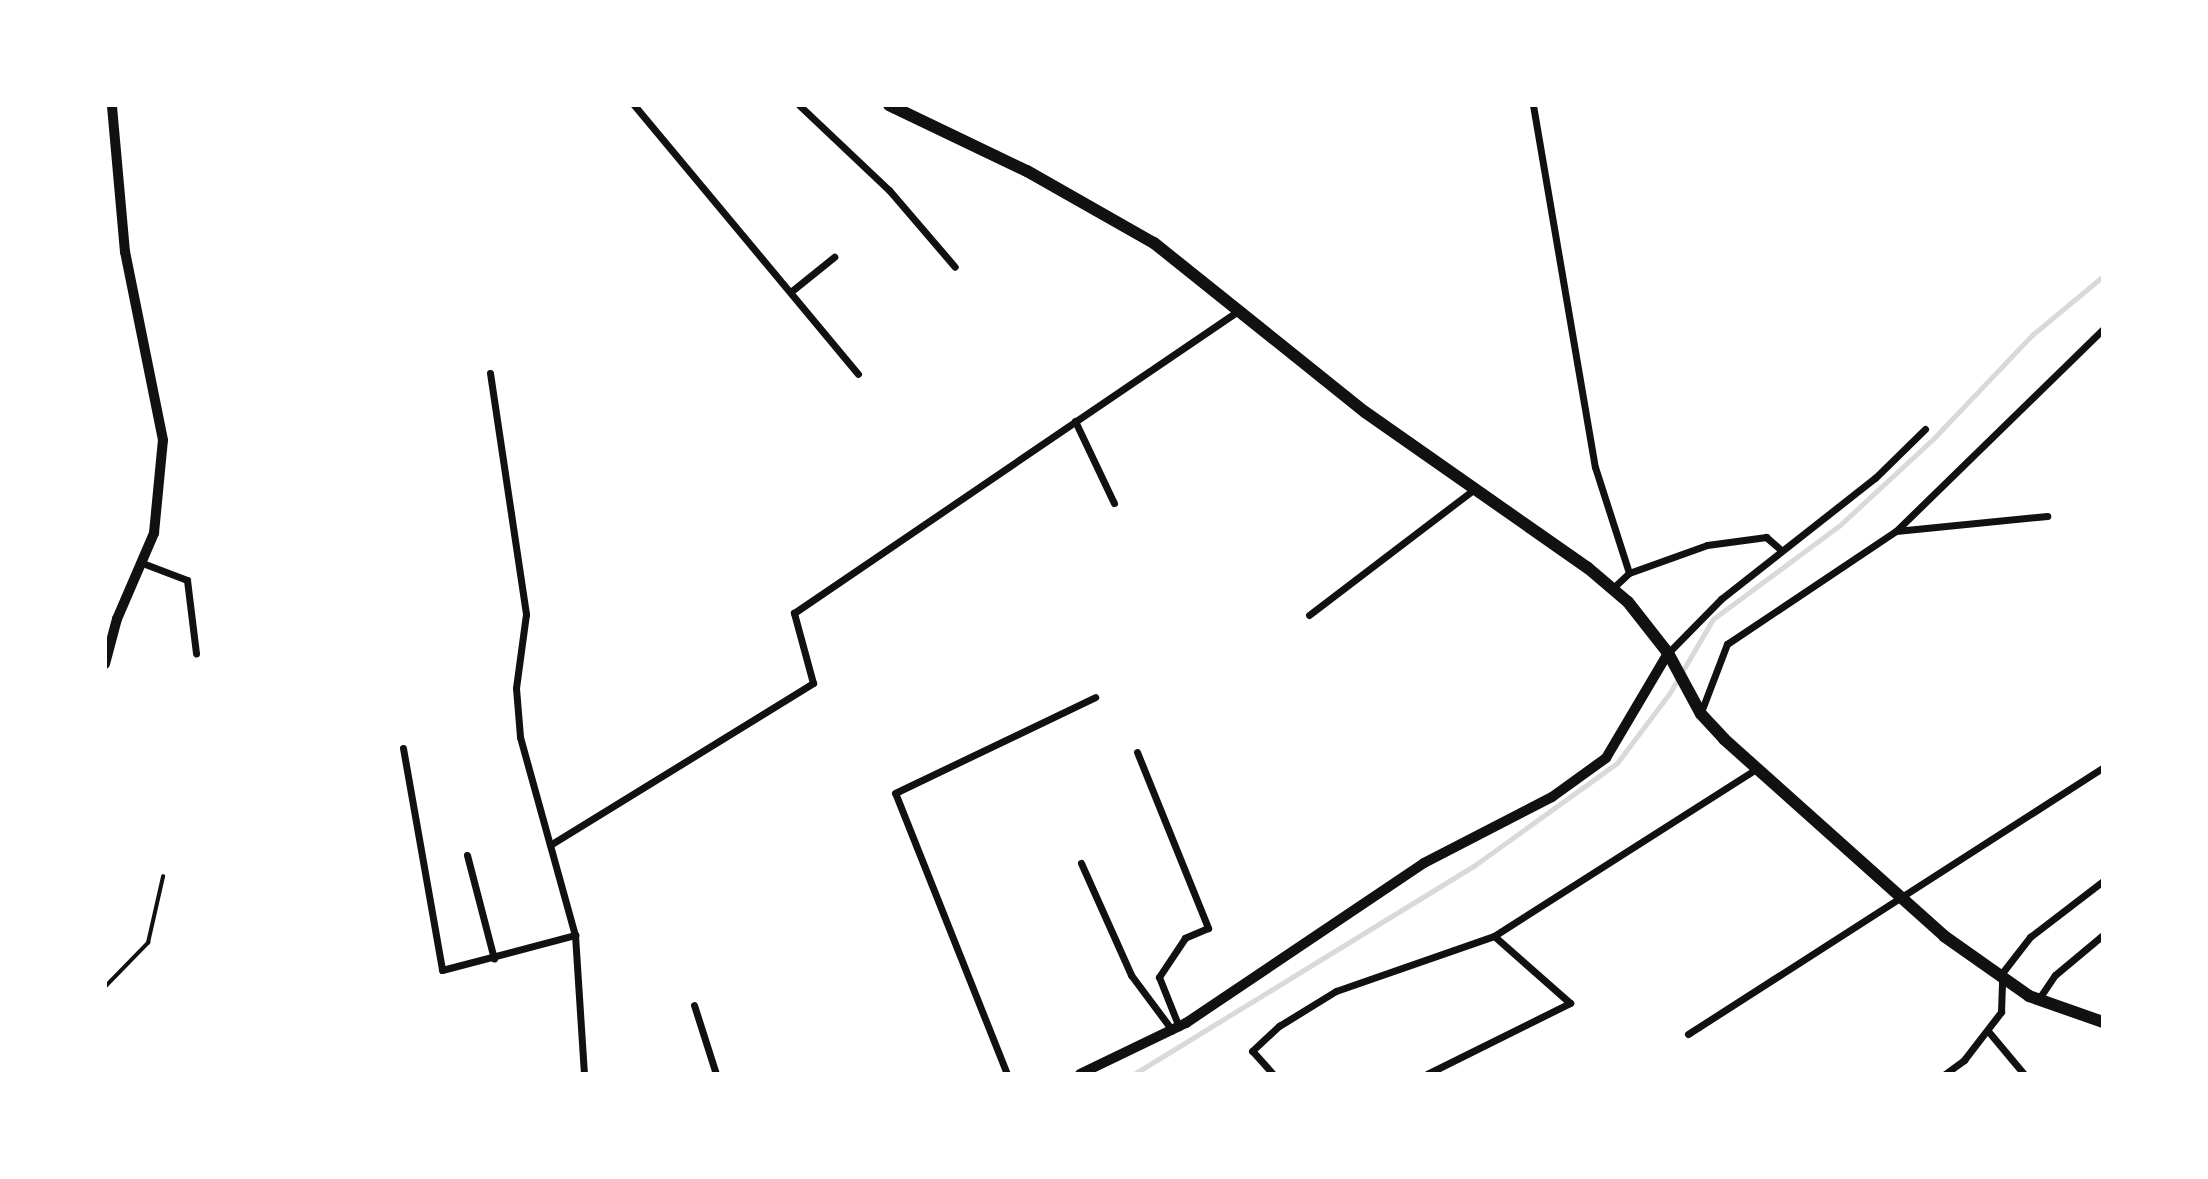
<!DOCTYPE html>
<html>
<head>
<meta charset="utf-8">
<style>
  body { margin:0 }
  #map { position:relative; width:2208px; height:1179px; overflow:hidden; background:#fff; font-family:"Noto Sans",sans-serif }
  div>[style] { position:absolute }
  .stream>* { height:5px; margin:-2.5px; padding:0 2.5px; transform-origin:2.5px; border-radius:2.5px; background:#d9d9d9 }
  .path>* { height:3.5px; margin:-1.75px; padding:0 1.75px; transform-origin:1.75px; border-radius:1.75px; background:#111 }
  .minor>* { height:7px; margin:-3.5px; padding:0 3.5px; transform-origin:3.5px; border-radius:3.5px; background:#111 }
  .tertiary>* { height:10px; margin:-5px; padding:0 5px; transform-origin:5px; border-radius:5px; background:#111 }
  .secondary>* { height:12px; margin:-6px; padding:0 6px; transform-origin:6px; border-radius:6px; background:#111 }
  span { translate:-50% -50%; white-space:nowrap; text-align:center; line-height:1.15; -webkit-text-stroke:6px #fff; paint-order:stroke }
  .frame { position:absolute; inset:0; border:107px solid #fff; pointer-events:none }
</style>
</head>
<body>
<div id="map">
  <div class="stream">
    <div style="left:1134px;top:1074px;width:400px;rotate:-31.5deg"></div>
    <div style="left:1475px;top:865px;width:175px;rotate:-35.7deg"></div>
    <div style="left:1617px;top:763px;width:86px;rotate:-53deg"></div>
    <div style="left:1669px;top:694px;width:87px;rotate:-59.6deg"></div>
    <div style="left:1713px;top:619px;width:158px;rotate:-36.5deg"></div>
    <div style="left:1840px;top:525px;width:127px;rotate:-42.8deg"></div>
    <div style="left:1933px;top:439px;width:144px;rotate:-46.4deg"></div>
    <div style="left:2032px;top:335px;width:92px;rotate:-39.7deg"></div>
  </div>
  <div class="path">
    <div style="left:105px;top:987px;width:62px;rotate:-45.7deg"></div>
    <div style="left:148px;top:943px;width:68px;rotate:-77.2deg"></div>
  </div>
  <div class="minor">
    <div style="left:634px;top:105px;width:350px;rotate:50.2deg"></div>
    <div style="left:799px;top:105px;width:124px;rotate:43.4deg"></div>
    <div style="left:889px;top:190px;width:101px;rotate:49.4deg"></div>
    <div style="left:1533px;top:105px;width:367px;rotate:80.3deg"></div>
    <div style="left:1595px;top:467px;width:111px;rotate:72.2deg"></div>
    <div style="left:1629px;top:573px;width:22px;rotate:137deg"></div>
    <div style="left:793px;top:290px;width:53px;rotate:-38.8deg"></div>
    <div style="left:490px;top:373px;width:244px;rotate:81.5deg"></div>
    <div style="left:526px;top:614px;width:75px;rotate:97.7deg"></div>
    <div style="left:516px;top:688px;width:49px;rotate:85.3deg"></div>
    <div style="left:520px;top:737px;width:205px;rotate:74.5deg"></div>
    <div style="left:575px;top:935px;width:139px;rotate:86.3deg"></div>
    <div style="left:1075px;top:421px;width:91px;rotate:64.6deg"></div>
    <div style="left:1896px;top:531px;width:152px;rotate:-5.7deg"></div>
    <div style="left:145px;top:564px;width:45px;rotate:20.9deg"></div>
    <div style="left:187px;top:580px;width:74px;rotate:83deg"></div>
    <div style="left:1629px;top:573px;width:83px;rotate:-19.7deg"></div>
    <div style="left:1707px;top:545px;width:60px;rotate:-7.7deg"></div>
    <div style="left:1766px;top:537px;width:21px;rotate:41deg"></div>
    <div style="left:1309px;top:615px;width:206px;rotate:-37.3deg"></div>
    <div style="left:1668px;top:653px;width:76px;rotate:-45.5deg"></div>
    <div style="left:1721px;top:599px;width:196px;rotate:-38.2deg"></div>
    <div style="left:1875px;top:478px;width:70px;rotate:-44.4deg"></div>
    <div style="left:1701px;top:712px;width:73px;rotate:-69.1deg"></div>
    <div style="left:1727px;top:644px;width:203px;rotate:-33.8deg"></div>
    <div style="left:1896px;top:531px;width:289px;rotate:-44.3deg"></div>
    <div style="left:403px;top:748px;width:225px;rotate:80deg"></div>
    <div style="left:442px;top:970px;width:138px;rotate:-14.7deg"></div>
    <div style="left:1137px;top:752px;width:190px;rotate:68deg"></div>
    <div style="left:1208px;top:928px;width:25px;rotate:157deg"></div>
    <div style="left:1185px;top:938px;width:47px;rotate:123.7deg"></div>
    <div style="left:1159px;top:977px;width:54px;rotate:68.2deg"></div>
    <div style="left:550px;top:845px;width:309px;rotate:-31.6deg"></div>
    <div style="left:813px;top:683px;width:73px;rotate:-105.2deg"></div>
    <div style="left:794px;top:613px;width:537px;rotate:-34.22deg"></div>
    <div style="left:467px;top:855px;width:107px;rotate:75.4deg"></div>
    <div style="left:1081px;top:863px;width:123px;rotate:65.9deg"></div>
    <div style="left:1131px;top:975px;width:69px;rotate:53.3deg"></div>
    <div style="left:1999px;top:977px;width:51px;rotate:-52.2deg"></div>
    <div style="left:2030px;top:937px;width:92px;rotate:-37.5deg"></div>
    <div style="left:2038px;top:1000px;width:30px;rotate:-56deg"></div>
    <div style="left:2055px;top:975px;width:62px;rotate:-39.8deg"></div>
    <div style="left:694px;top:1005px;width:72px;rotate:72.3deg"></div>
    <div style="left:1988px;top:1031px;width:56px;rotate:50.1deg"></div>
    <div style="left:1688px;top:1034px;width:493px;rotate:-32.7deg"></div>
    <div style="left:1007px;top:1074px;width:302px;rotate:-111.7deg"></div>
    <div style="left:895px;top:793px;width:222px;rotate:-25.6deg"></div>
    <div style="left:1273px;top:1074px;width:31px;rotate:-132deg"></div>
    <div style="left:1252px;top:1051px;width:37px;rotate:-43deg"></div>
    <div style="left:1279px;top:1026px;width:67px;rotate:-31.6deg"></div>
    <div style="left:1336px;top:991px;width:167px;rotate:-19.2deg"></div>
    <div style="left:1494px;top:936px;width:311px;rotate:-32.5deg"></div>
    <div style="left:1427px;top:1074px;width:160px;rotate:-26.4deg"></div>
    <div style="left:1570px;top:1003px;width:101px;rotate:-138.6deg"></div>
    <div style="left:1945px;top:1074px;width:24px;rotate:-36deg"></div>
    <div style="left:1964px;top:1060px;width:61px;rotate:-52.4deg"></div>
    <div style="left:2001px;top:1012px;width:31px;rotate:-88deg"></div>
  </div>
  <div class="tertiary">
    <div style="left:105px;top:664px;width:47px;rotate:-75.1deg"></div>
    <div style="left:117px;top:619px;width:94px;rotate:-66.7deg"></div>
    <div style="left:154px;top:533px;width:93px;rotate:-84.5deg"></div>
    <div style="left:163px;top:440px;width:192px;rotate:-101.4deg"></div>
    <div style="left:125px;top:252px;width:148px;rotate:-95.1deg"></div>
    <div style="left:1080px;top:1074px;width:118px;rotate:-25.7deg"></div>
    <div style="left:1186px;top:1023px;width:287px;rotate:-33.9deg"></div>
    <div style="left:1424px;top:863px;width:144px;rotate:-27.3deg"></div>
    <div style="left:1552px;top:797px;width:67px;rotate:-35.8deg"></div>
    <div style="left:1606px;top:758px;width:122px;rotate:-59.4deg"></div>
  </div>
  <div class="secondary">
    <div style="left:889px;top:105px;width:153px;rotate:25.6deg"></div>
    <div style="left:1027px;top:171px;width:146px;rotate:29.6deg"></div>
    <div style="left:1154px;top:243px;width:270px;rotate:38.7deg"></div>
    <div style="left:1365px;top:412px;width:272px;rotate:35deg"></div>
    <div style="left:1588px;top:568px;width:52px;rotate:40.4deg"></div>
    <div style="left:1628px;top:602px;width:65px;rotate:51.9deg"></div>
    <div style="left:1668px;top:653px;width:69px;rotate:61.6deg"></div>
    <div style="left:1701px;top:714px;width:34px;rotate:47deg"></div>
    <div style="left:1724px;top:739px;width:295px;rotate:41.8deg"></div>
    <div style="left:1944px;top:936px;width:104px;rotate:35.2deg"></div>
    <div style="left:2029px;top:996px;width:78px;rotate:19.4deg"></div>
  </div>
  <div class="frame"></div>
</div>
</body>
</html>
